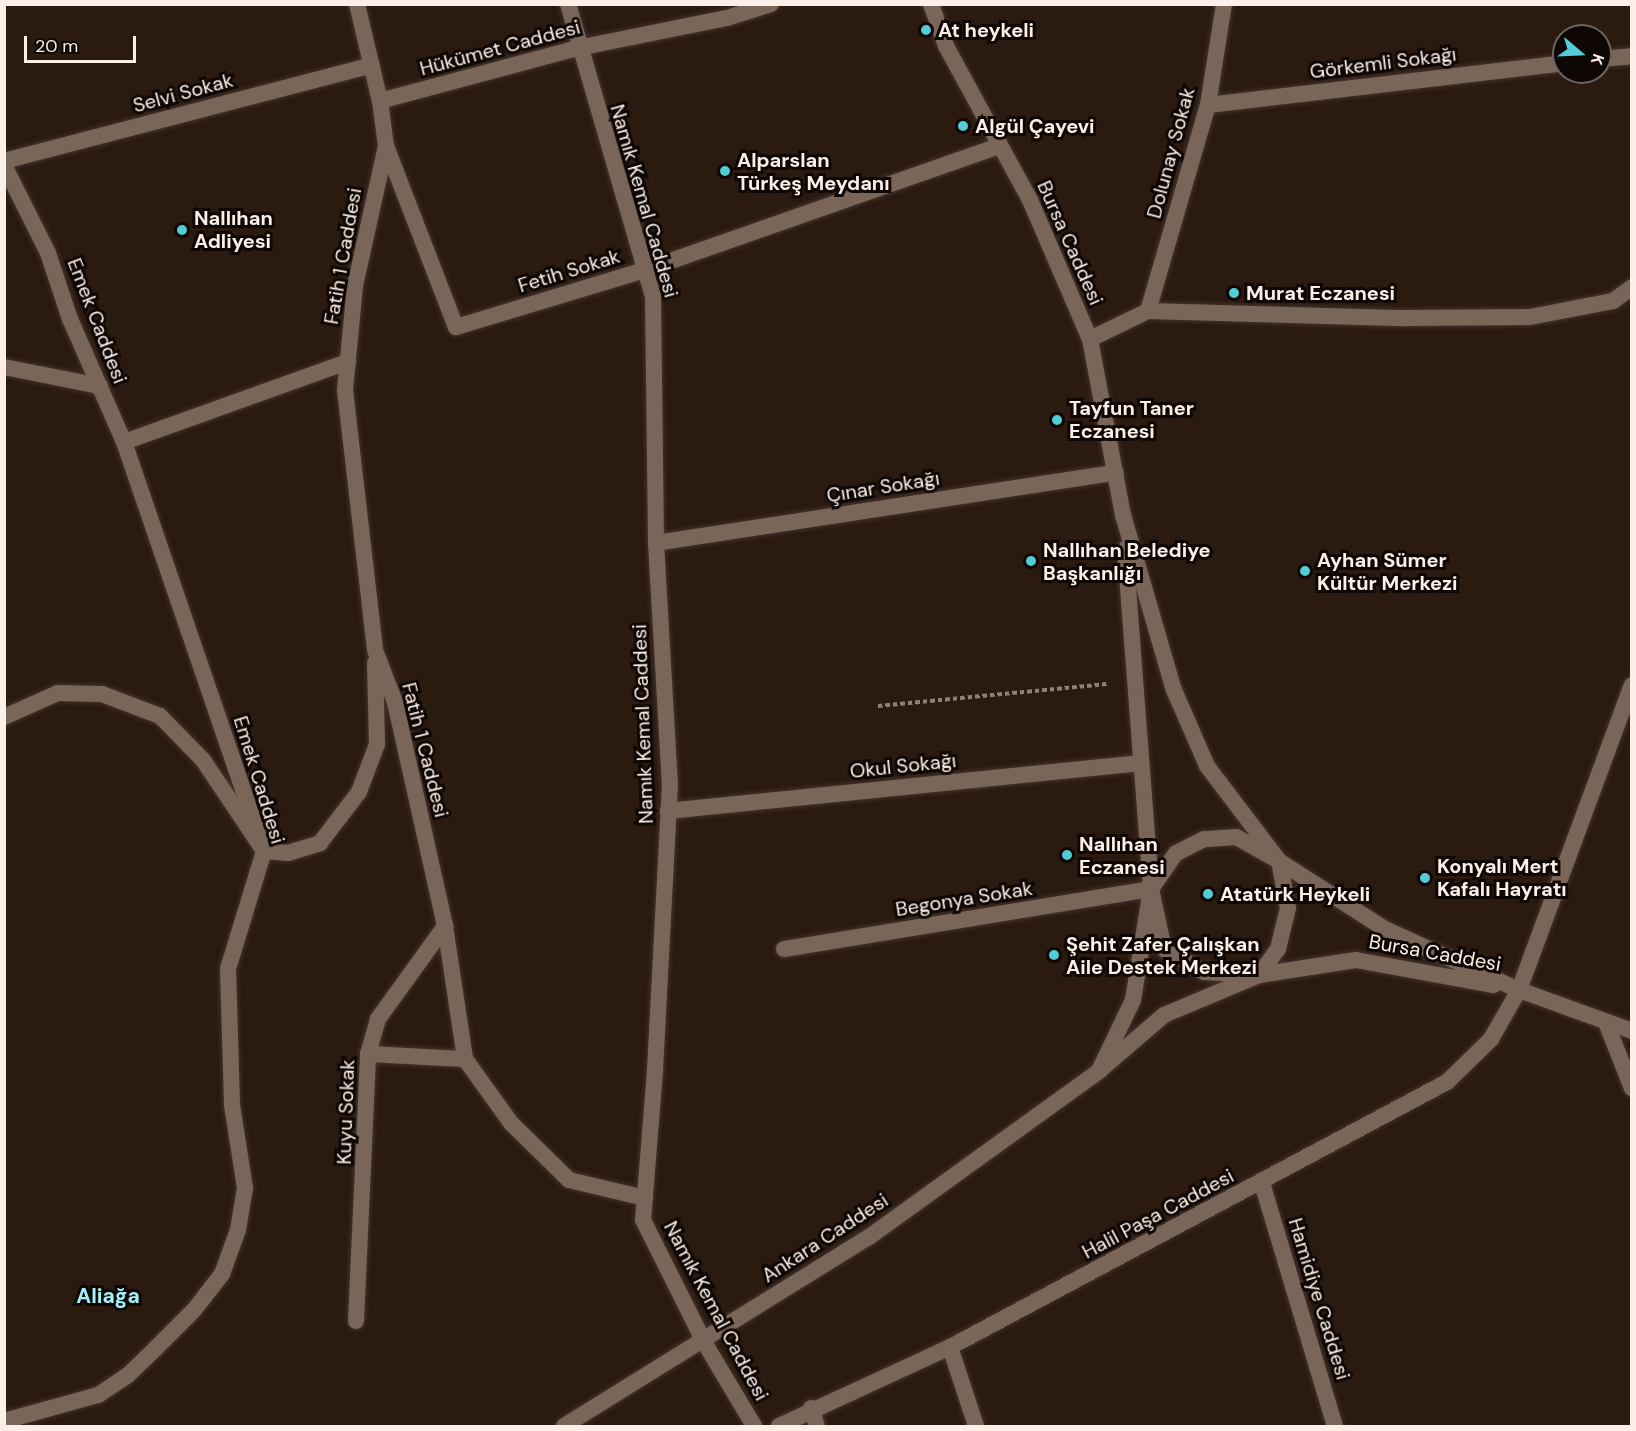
<!DOCTYPE html>
<html>
<head>
<meta charset="utf-8">
<style>
  body { margin:0 }
  #map { position:relative; width:1636px; height:1431px; overflow:hidden; background:#2b1a0f; font-family:"DM Sans",sans-serif }
  div>[style] { position:absolute }
  .path>* { height:4px; margin-top:-2px; transform-origin:0; background:repeating-linear-gradient(90deg,#8f8077 0 4.5px,transparent 0 7.5px) }
  .roads { filter:drop-shadow(0 0 2px #42342e) drop-shadow(0 0 2px #42342e) }
  .service>* { height:16px; margin:-8px; padding:0 8px; transform-origin:8px; border-radius:8px; background:#7a6559 }
  .minor>* { height:16px; margin:-8px; padding:0 8px; transform-origin:8px; border-radius:8px; background:#7a6559 }
  .tertiary>* { height:16px; margin:-8px; padding:0 8px; transform-origin:8px; border-radius:8px; background:#7a6559 }
  .dots>* { width:16px; height:16px; translate:-50% -50%; box-sizing:border-box; border:3px solid #0e0704; border-radius:50% }
  span { translate:-50% -50%; white-space:nowrap; text-align:center; line-height:1.15; -webkit-text-stroke:6px #0e0704; paint-order:stroke }
  .poi-label { font-size:20px; color:#fcefe8; font-weight:700 }
  .left { translate:0 -50%; text-align:left }
  .street-label { font-size:20px; color:#fcefe8 }
  .neighbourhood-label { font-size:21px; color:#a1f2fa; font-weight:700 }
  .frame { position:absolute; inset:0; border:6px solid #fcefe8; pointer-events:none }
  .north { position:absolute; left:1552px; top:24px; width:60px; height:60px; box-sizing:border-box; background:#0e0704; border:2px solid #6d645f; border-radius:50%; rotate:109deg; font-size:16px; font-weight:700; line-height:24px; text-align:center; color:#fcefe8 }
  .north::after { content:''; display:block; margin:auto; width:21px; height:27px; background:#52ccd6; clip-path:polygon(50% 0,100% 100%,50% 72%,0 100%) }
  .scale { position:absolute; left:24px; top:36px; width:112px; height:27px; box-sizing:border-box; border:3px solid #fcefe8; border-top:0; padding-left:8px; font-size:18px; line-height:21px; white-space:nowrap; color:#fcefe8; -webkit-text-stroke:4px #0e0704; paint-order:stroke }
</style>
</head>
<body>
<div id="map">
  <div class="path">
    <div style="left:878px;top:706px;width:230px;rotate:-5.5deg"></div>
  </div>
  <div class="roads">
    <div class="service">
      <div style="left:1519px;top:990px;width:325px;rotate:-69.7deg"></div>
    </div>
    <div class="minor">
      <div style="left:357px;top:4px;width:100px;rotate:76.7deg"></div>
      <div style="left:380px;top:101px;width:45px;rotate:82.4deg"></div>
      <div style="left:386px;top:146px;width:194px;rotate:68.9deg"></div>
      <div style="left:456px;top:327px;width:197px;rotate:-16.8deg"></div>
      <div style="left:645px;top:270px;width:375px;rotate:-19.3deg"></div>
      <div style="left:568px;top:4px;width:304px;rotate:73.8deg"></div>
      <div style="left:653px;top:296px;width:247px;rotate:89.3deg"></div>
      <div style="left:656px;top:543px;width:241px;rotate:86.7deg"></div>
      <div style="left:670px;top:784px;width:287px;rotate:93deg"></div>
      <div style="left:655px;top:1071px;width:149px;rotate:94.6deg"></div>
      <div style="left:643px;top:1220px;width:136px;rotate:63.4deg"></div>
      <div style="left:704px;top:1342px;width:98px;rotate:59.2deg"></div>
      <div style="left:1600px;top:59px;width:32px;rotate:-5deg"></div>
      <div style="left:380px;top:101px;width:205px;rotate:-15deg"></div>
      <div style="left:578px;top:48px;width:152px;rotate:-11.4deg"></div>
      <div style="left:727px;top:18px;width:46px;rotate:-17.7deg"></div>
      <div style="left:1208px;top:105px;width:358px;rotate:-6.7deg"></div>
      <div style="left:386px;top:146px;width:143px;rotate:102.5deg"></div>
      <div style="left:355px;top:286px;width:104px;rotate:95.5deg"></div>
      <div style="left:345px;top:390px;width:262px;rotate:83.4deg"></div>
      <div style="left:375px;top:650px;width:56px;rotate:69deg"></div>
      <div style="left:395px;top:702px;width:230px;rotate:77.4deg"></div>
      <div style="left:445px;top:926px;width:134px;rotate:81.4deg"></div>
      <div style="left:465px;top:1059px;width:79px;rotate:54.3deg"></div>
      <div style="left:511px;top:1123px;width:81px;rotate:44.5deg"></div>
      <div style="left:569px;top:1180px;width:78px;rotate:13.3deg"></div>
      <div style="left:4px;top:161px;width:380px;rotate:-14.6deg"></div>
      <div style="left:4px;top:165px;width:98px;rotate:63.4deg"></div>
      <div style="left:48px;top:253px;width:70px;rotate:71.6deg"></div>
      <div style="left:70px;top:319px;width:134px;rotate:66.3deg"></div>
      <div style="left:124px;top:442px;width:432px;rotate:71.1deg"></div>
      <div style="left:264px;top:851px;width:123px;rotate:107deg"></div>
      <div style="left:228px;top:969px;width:136px;rotate:88.3deg"></div>
      <div style="left:232px;top:1105px;width:84px;rotate:81.1deg"></div>
      <div style="left:245px;top:1188px;width:43px;rotate:99.5deg"></div>
      <div style="left:238px;top:1230px;width:47px;rotate:110deg"></div>
      <div style="left:222px;top:1274px;width:46px;rotate:127.9deg"></div>
      <div style="left:194px;top:1310px;width:58px;rotate:135deg"></div>
      <div style="left:153px;top:1351px;width:35px;rotate:136deg"></div>
      <div style="left:128px;top:1375px;width:36px;rotate:146deg"></div>
      <div style="left:98px;top:1395px;width:98px;rotate:164.5deg"></div>
      <div style="left:1148px;top:311px;width:215px;rotate:-73.8deg"></div>
      <div style="left:1208px;top:105px;width:102px;rotate:-81deg"></div>
      <div style="left:1090px;top:339px;width:64px;rotate:-25.8deg"></div>
      <div style="left:1148px;top:311px;width:257px;rotate:1.6deg"></div>
      <div style="left:1405px;top:318px;width:125px;rotate:-0.5deg"></div>
      <div style="left:1530px;top:317px;width:85px;rotate:-10.9deg"></div>
      <div style="left:1613px;top:301px;width:24px;rotate:-36deg"></div>
      <div style="left:4px;top:367px;width:98px;rotate:11.2deg"></div>
      <div style="left:124px;top:442px;width:238px;rotate:-19.7deg"></div>
      <div style="left:656px;top:543px;width:465px;rotate:-8.7deg"></div>
      <div style="left:4px;top:717px;width:59px;rotate:-24deg"></div>
      <div style="left:58px;top:693px;width:44px;rotate:1.3deg"></div>
      <div style="left:102px;top:694px;width:62px;rotate:20.8deg"></div>
      <div style="left:160px;top:716px;width:62px;rotate:45.7deg"></div>
      <div style="left:203px;top:760px;width:110px;rotate:56.2deg"></div>
      <div style="left:264px;top:851px;width:24px;rotate:5deg"></div>
      <div style="left:288px;top:853px;width:34px;rotate:-17deg"></div>
      <div style="left:320px;top:843px;width:64px;rotate:-52.6deg"></div>
      <div style="left:359px;top:792px;width:51px;rotate:-69.4deg"></div>
      <div style="left:377px;top:744px;width:81px;rotate:-91.4deg"></div>
      <div style="left:668px;top:811px;width:475px;rotate:-5.8deg"></div>
      <div style="left:784px;top:949px;width:372px;rotate:-9.3deg"></div>
      <div style="left:1607px;top:1025px;width:68px;rotate:68.4deg"></div>
      <div style="left:368px;top:1054px;width:97px;rotate:3deg"></div>
      <div style="left:1262px;top:1183px;width:254px;rotate:73.3deg"></div>
      <div style="left:356px;top:1321px;width:267px;rotate:-87.4deg"></div>
      <div style="left:368px;top:1054px;width:36px;rotate:-74deg"></div>
      <div style="left:378px;top:1019px;width:115px;rotate:-54.2deg"></div>
      <div style="left:950px;top:1347px;width:83px;rotate:71.8deg"></div>
      <div style="left:811px;top:1408px;width:19px;rotate:72deg"></div>
    </div>
    <div class="tertiary">
      <div style="left:931px;top:4px;width:45px;rotate:70.3deg"></div>
      <div style="left:946px;top:46px;width:175px;rotate:61.4deg"></div>
      <div style="left:1030px;top:200px;width:151px;rotate:66.7deg"></div>
      <div style="left:1090px;top:339px;width:179px;rotate:79.4deg"></div>
      <div style="left:1123px;top:515px;width:182px;rotate:73.8deg"></div>
      <div style="left:1174px;top:690px;width:83px;rotate:66.5deg"></div>
      <div style="left:1207px;top:766px;width:119px;rotate:52.8deg"></div>
      <div style="left:1279px;top:861px;width:126px;rotate:32.7deg"></div>
      <div style="left:1385px;top:929px;width:147px;rotate:24.5deg"></div>
      <div style="left:1519px;top:990px;width:120px;rotate:19.9deg"></div>
      <div style="left:1125px;top:549px;width:341px;rotate:85.6deg"></div>
      <div style="left:1151px;top:889px;width:61px;rotate:77.8deg"></div>
      <div style="left:1164px;top:949px;width:46px;rotate:29.9deg"></div>
      <div style="left:1204px;top:972px;width:55px;rotate:3.1deg"></div>
      <div style="left:1259px;top:975px;width:98px;rotate:-8.8deg"></div>
      <div style="left:1356px;top:960px;width:140px;rotate:10.3deg"></div>
      <div style="left:564px;top:1426px;width:359px;rotate:-31.8deg"></div>
      <div style="left:869px;top:1237px;width:284px;rotate:-35.8deg"></div>
      <div style="left:1099px;top:1071px;width:86px;rotate:-40.7deg"></div>
      <div style="left:1164px;top:1015px;width:103px;rotate:-22.8deg"></div>
      <div style="left:1259px;top:975px;width:32px;rotate:-54deg"></div>
      <div style="left:1278px;top:949px;width:42px;rotate:-76.3deg"></div>
      <div style="left:1288px;top:908px;width:48px;rotate:-100.8deg"></div>
      <div style="left:1279px;top:861px;width:49px;rotate:-150.8deg"></div>
      <div style="left:1236px;top:837px;width:32px;rotate:176deg"></div>
      <div style="left:1204px;top:839px;width:31px;rotate:153deg"></div>
      <div style="left:1176px;top:853px;width:44px;rotate:124.8deg"></div>
      <div style="left:1151px;top:889px;width:112px;rotate:99.2deg"></div>
      <div style="left:1133px;top:1000px;width:79px;rotate:115.6deg"></div>
      <div style="left:779px;top:1426px;width:188px;rotate:-24.8deg"></div>
      <div style="left:950px;top:1347px;width:563px;rotate:-28.07deg"></div>
      <div style="left:1447px;top:1082px;width:62px;rotate:-44.3deg"></div>
      <div style="left:1491px;top:1039px;width:56px;rotate:-60.3deg"></div>
    </div>
  </div>
  <div class="dots">
    <div style="left:926px;top:30px;background:#52ccd6"></div>
    <div style="left:963px;top:126px;background:#52ccd6"></div>
    <div style="left:725px;top:171px;background:#52ccd6"></div>
    <div style="left:182px;top:230px;background:#52ccd6"></div>
    <div style="left:1234px;top:293px;background:#52ccd6"></div>
    <div style="left:1057px;top:420px;background:#52ccd6"></div>
    <div style="left:1031px;top:561px;background:#52ccd6"></div>
    <div style="left:1305px;top:571px;background:#52ccd6"></div>
    <div style="left:1067px;top:855px;background:#52ccd6"></div>
    <div style="left:1425px;top:878px;background:#52ccd6"></div>
    <div style="left:1208px;top:894px;background:#52ccd6"></div>
    <div style="left:1054px;top:955px;background:#52ccd6"></div>
  </div>
  <div class="poi-label">
    <span class="left" style="left:938px;top:30px">At heykeli</span>
    <span class="left" style="left:975px;top:126px">Algül Çayevi</span>
    <span class="left" style="left:737px;top:172px">Alparslan<br>Türkeş Meydanı</span>
    <span class="left" style="left:194px;top:230px">Nallıhan<br>Adliyesi</span>
    <span class="left" style="left:1246px;top:293px">Murat Eczanesi</span>
    <span class="left" style="left:1069px;top:420px">Tayfun Taner<br>Eczanesi</span>
    <span class="left" style="left:1043px;top:562px">Nallıhan Belediye<br>Başkanlığı</span>
    <span class="left" style="left:1317px;top:572px">Ayhan Sümer<br>Kültür Merkezi</span>
    <span class="left" style="left:1079px;top:856px">Nallıhan<br>Eczanesi</span>
    <span class="left" style="left:1437px;top:878px">Konyalı Mert<br>Kafalı Hayratı</span>
    <span class="left" style="left:1220px;top:894px">Atatürk Heykeli</span>
    <span class="left" style="left:1066px;top:956px">Şehit Zafer Çalışkan<br>Aile Destek Merkezi</span>
  </div>
  <div class="street-label">
    <span style="left:500px;top:48px;rotate:-15deg">Hükümet Caddesi</span>
    <span style="left:1383px;top:63px;rotate:-7deg">Görkemli Sokağı</span>
    <span style="left:183px;top:93px;rotate:-15deg">Selvi Sokak</span>
    <span style="left:1171px;top:153px;rotate:-75deg">Dolunay Sokak</span>
    <span style="left:644px;top:201px;rotate:74deg">Namık Kemal Caddesi</span>
    <span style="left:1070px;top:243px;rotate:66deg">Bursa Caddesi</span>
    <span style="left:343px;top:256px;rotate:-80deg">Fatih 1 Caddesi</span>
    <span style="left:569px;top:271px;rotate:-17deg">Fetih Sokak</span>
    <span style="left:97px;top:321px;rotate:69deg">Emek Caddesi</span>
    <span style="left:883px;top:487px;rotate:-9deg">Çınar Sokağı</span>
    <span style="left:643px;top:724px;rotate:-92deg">Namık Kemal Caddesi</span>
    <span style="left:425px;top:750px;rotate:76deg">Fatih 1 Caddesi</span>
    <span style="left:903px;top:766px;rotate:-6deg">Okul Sokağı</span>
    <span style="left:259px;top:780px;rotate:73deg">Emek Caddesi</span>
    <span style="left:964px;top:899px;rotate:-9deg">Begonya Sokak</span>
    <span style="left:1435px;top:953px;rotate:10deg">Bursa Caddesi</span>
    <span style="left:346px;top:1112px;rotate:-88deg">Kuyu Sokak</span>
    <span style="left:1158px;top:1214px;rotate:-28deg">Halil Paşa Caddesi</span>
    <span style="left:825px;top:1238px;rotate:-33deg">Ankara Caddesi</span>
    <span style="left:1319px;top:1299px;rotate:73deg">Hamidiye Caddesi</span>
    <span style="left:716px;top:1311px;rotate:62deg">Namık Kemal Caddesi</span>
  </div>
  <div class="neighbourhood-label">
    <span style="left:108px;top:1296px">Aliağa</span>
  </div>
  <div class="frame"></div>
  <div class="north">K</div>
  <div class="scale">20 m</div>
</div>
</body>
</html>
